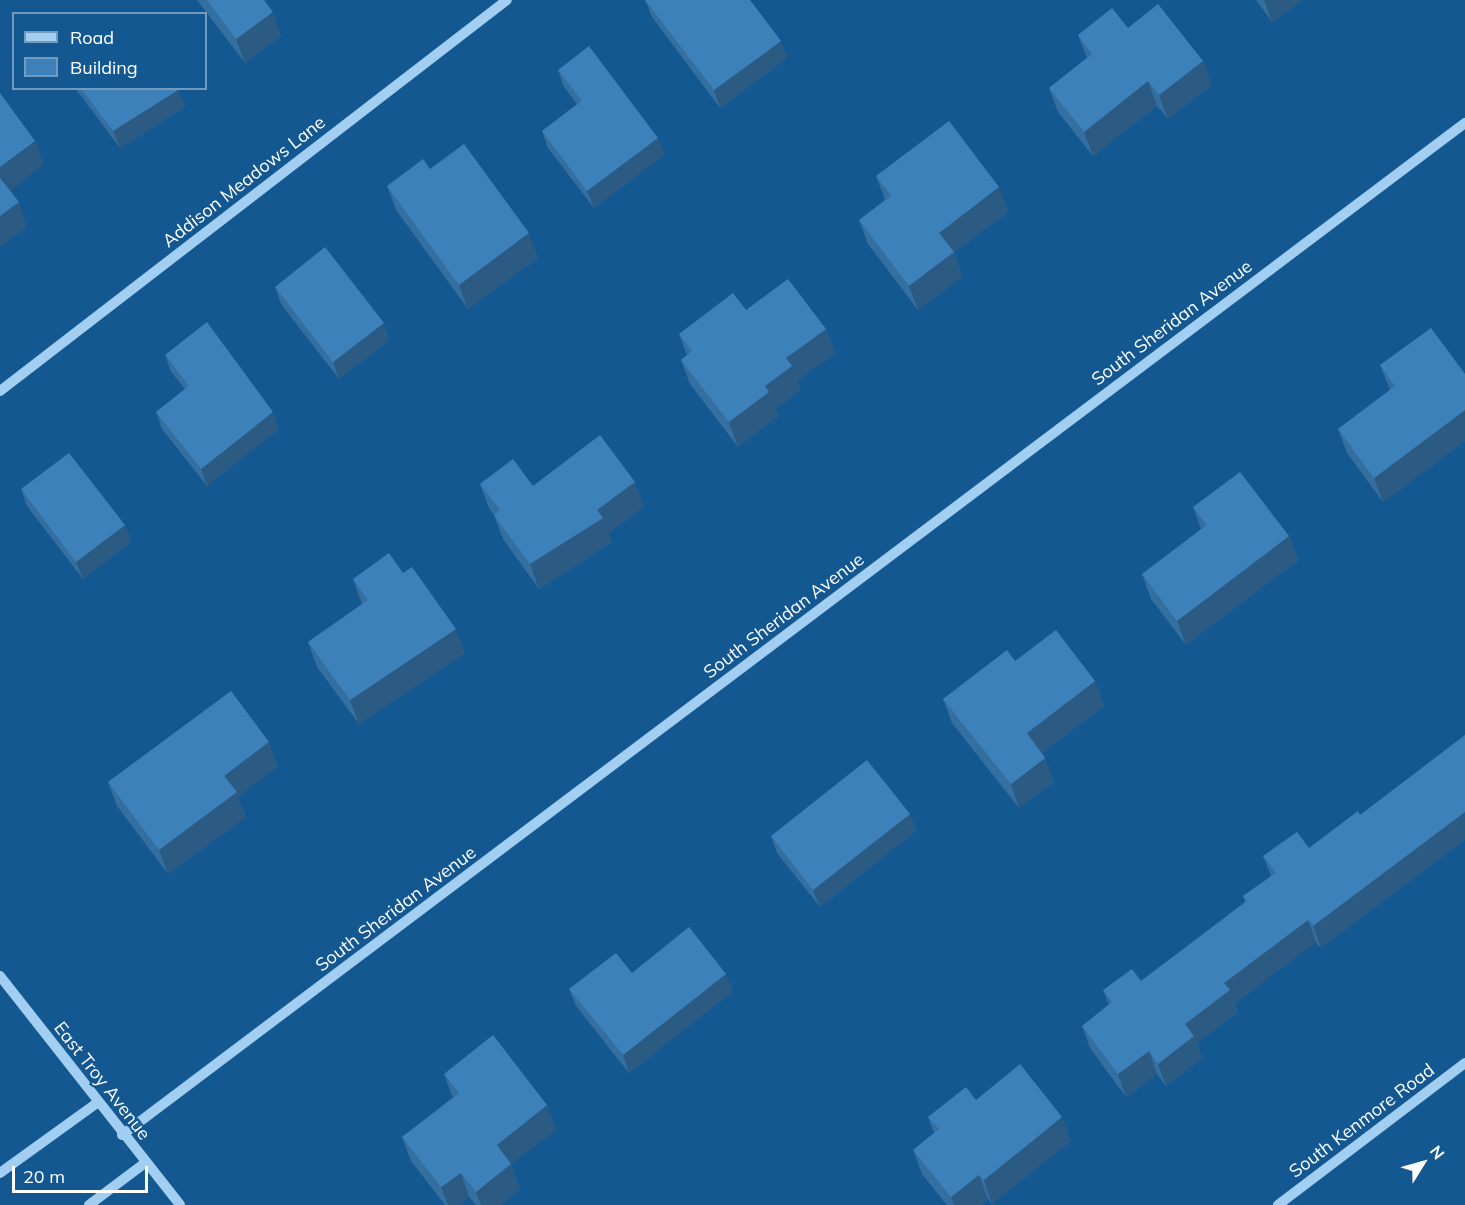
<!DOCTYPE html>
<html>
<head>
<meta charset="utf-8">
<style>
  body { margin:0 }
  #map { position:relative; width:1465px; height:1205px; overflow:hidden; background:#145892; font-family:Mulish,sans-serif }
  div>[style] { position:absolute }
  .minor>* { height:10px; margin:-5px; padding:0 5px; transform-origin:5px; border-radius:5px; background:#a1cef1 }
  .wall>* { inset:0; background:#346fa0 }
  .shaded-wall>* { inset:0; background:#2b5a82 }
  .building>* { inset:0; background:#3d81ba }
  span { translate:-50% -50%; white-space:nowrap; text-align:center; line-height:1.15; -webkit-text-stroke:4.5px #145892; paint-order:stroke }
  .street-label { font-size:18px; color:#fff }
  .legend { position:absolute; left:12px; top:12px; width:195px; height:78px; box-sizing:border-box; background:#145892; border:2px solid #729bbe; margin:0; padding:8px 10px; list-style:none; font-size:18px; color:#fff }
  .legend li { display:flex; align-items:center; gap:12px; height:30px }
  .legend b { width:30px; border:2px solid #729bbe }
  .north { position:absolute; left:1393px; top:1133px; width:60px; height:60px; -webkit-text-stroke:4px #145892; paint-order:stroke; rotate:53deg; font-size:16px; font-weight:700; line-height:24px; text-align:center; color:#fff }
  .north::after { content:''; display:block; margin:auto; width:21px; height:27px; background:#fff; clip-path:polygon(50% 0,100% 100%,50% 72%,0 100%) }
  .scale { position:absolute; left:12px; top:1166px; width:136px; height:27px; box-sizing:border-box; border:3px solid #fff; border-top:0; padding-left:8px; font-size:18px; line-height:21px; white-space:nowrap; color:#fff; -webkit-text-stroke:4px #145892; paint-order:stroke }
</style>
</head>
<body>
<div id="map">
  <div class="minor">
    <div style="left:0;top:391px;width:640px;rotate:-37.64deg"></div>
    <div style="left:0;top:976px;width:291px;rotate:51.8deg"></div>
    <div style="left:122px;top:1135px;width:1682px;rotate:-37deg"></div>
    <div style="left:0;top:1173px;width:120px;rotate:-35.8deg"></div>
    <div style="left:89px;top:1205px;width:70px;rotate:-36.9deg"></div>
    <div style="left:1278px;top:1205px;width:235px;rotate:-37.2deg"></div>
  </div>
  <div class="wall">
    <div style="clip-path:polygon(197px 0,264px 0,281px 36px,245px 63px)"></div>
    <div style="clip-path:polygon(645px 0,787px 58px,720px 108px,652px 17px)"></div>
    <div style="clip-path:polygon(1256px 0,1303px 0,1272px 22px)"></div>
    <div style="clip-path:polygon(1128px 28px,1212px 85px,1168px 119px,1157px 106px,1093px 156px,1058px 112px,1049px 88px,1087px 58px,1078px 35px)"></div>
    <div style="clip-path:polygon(558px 70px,664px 155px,594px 208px,548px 148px,542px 131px,577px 104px,564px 87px)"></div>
    <div style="clip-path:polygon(75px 88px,177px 88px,185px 107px,120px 148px)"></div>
    <div style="clip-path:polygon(430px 169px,538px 258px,468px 309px,396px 210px,387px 186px)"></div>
    <div style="clip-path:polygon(876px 176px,1008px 212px,954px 252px,962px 277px,918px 310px,868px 244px,859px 220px,885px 200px)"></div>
    <div style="clip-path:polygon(275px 287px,390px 340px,339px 379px,281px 304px)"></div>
    <div style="clip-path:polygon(746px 310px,826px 329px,835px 353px,797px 381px,800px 390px,776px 409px,778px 416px,738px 447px,690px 384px,681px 360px,687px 355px,679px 334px)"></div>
    <div style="clip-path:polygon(165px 355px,279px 429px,207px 486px,162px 429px,156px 412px,185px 389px,171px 372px)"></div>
    <div style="clip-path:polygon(1380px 365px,1465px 374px,1465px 441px,1383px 502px,1347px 453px,1338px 429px,1390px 390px)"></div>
    <div style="clip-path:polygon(480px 484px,533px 486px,644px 507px,608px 533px,612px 542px,539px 589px,503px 539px,494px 515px,489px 508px)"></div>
    <div style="clip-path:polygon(21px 489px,125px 525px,131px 542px,83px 579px,27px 506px)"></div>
    <div style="clip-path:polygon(1193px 507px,1289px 536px,1298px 560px,1186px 645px,1151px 599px,1142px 574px,1201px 529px)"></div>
    <div style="clip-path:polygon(403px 573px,465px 653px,359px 724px,317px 667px,308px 642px,362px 604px,353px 579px)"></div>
    <div style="clip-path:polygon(1015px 661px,1095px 681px,1104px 706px,1042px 753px,1045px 758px,1054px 782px,1019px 808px,952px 723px,943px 699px)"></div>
    <div style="clip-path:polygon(278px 766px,238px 797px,246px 817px,168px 874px,117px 806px,108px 782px)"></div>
    <div style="clip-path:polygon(910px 814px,916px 831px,820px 907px,777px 853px,771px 836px)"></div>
    <div style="clip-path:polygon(1297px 832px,1321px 948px,1316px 942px,1235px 1003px,1238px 1012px,1197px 1043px,1202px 1058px,1166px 1086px,1157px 1074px,1126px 1097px,1090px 1048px,1082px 1026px,1109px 1005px,1103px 990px,1141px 981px,1245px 902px,1243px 896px,1271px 876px,1263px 856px)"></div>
    <div style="clip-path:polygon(569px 989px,733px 991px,629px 1073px,576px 1006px)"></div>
    <div style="clip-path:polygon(444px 1074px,547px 1105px,556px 1130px,511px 1164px,520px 1189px,500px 1205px,476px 1205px,469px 1197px,459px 1205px,445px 1205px,411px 1161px,402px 1137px,453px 1098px)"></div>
    <div style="clip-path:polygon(976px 1100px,1071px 1141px,992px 1204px,988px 1199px,981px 1205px,947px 1205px,922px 1174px,913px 1150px,934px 1133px,928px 1117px)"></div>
  </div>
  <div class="shaded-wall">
    <div style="clip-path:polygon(1264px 0,1303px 0,1272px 22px)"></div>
    <div style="clip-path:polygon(273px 12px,281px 36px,245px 63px,236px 39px)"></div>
    <div style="clip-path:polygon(781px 41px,787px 58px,720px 108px,714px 90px)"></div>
    <div style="clip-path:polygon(1203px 61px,1212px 85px,1168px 119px,1159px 95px)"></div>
    <div style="clip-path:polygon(1148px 81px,1157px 106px,1093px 156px,1084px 132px)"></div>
    <div style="clip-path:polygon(178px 90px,185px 107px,120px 148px,113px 131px)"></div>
    <div style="clip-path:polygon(658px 138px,664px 155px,594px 208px,587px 191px)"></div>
    <div style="clip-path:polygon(35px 141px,44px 165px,4px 195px,0 185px,0 167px)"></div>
    <div style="clip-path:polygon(999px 187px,1008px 212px,954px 252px,962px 277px,918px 310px,909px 286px,939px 233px)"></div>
    <div style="clip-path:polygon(19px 202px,27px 227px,0 247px,0 216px)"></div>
    <div style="clip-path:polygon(529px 233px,538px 258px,468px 309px,459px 285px)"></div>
    <div style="clip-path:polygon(384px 323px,390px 340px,339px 379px,333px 362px)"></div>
    <div style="clip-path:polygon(826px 329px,835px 353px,797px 381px,800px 390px,776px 409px,778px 416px,738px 447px,729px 422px,765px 386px,786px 358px)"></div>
    <div style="clip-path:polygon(1465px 410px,1465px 441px,1383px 502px,1374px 478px)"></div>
    <div style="clip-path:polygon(273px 412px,279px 429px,207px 486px,201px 469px)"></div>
    <div style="clip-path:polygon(635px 482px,644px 507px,608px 533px,612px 542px,539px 589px,530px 564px,597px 510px)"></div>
    <div style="clip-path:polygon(125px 525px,131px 542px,83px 579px,76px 562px)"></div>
    <div style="clip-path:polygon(1289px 536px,1298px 560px,1186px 645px,1177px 621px)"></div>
    <div style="clip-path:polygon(456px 629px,465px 653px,359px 724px,350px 700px)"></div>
    <div style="clip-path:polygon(1095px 681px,1104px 706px,1036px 758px,1027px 733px)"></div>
    <div style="clip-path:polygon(269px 742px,278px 766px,238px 797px,246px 817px,168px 874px,159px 850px,224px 776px)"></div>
    <div style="clip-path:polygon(1045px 758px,1054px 782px,1019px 808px,1011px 784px)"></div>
    <div style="clip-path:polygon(1465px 812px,1465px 840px,1321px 948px,1313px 926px)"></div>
    <div style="clip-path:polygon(910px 814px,916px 831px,820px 907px,813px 890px)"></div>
    <div style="clip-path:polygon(1308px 920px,1316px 942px,1235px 1003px,1238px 1012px,1197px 1043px,1202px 1058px,1166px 1086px,1158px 1064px,1185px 1024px,1224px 983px)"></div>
    <div style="clip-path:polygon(726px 974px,733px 991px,629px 1073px,623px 1055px)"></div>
    <div style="clip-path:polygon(1149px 1051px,1157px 1074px,1126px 1097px,1118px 1074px)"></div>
    <div style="clip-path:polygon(547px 1105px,556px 1130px,511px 1164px,520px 1189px,500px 1205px,481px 1205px,476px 1192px,497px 1145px)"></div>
    <div style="clip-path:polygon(1062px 1117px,1071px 1141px,992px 1204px,984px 1180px)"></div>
    <div style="clip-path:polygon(461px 1173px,469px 1197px,459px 1205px,448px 1205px,441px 1187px)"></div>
    <div style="clip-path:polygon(979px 1175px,988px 1199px,981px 1205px,954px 1205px,951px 1197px)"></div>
  </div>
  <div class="building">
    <div style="clip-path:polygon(207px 0,264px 0,273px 12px,236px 39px)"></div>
    <div style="clip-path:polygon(645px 0,750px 0,781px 41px,714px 90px)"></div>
    <div style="clip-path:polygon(1158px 4px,1203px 61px,1159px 95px,1148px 81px,1084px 132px,1049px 88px,1092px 54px,1078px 35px,1112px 8px,1128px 28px)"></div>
    <div style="clip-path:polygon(589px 46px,658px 138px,587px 191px,542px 131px,582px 101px,558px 70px)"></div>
    <div style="clip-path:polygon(81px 88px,177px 88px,178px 90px,113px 131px)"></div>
    <div style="clip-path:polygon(0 93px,35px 141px,0 167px)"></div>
    <div style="clip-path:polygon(949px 121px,999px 187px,939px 233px,954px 252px,909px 286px,859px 220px,891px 196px,876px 176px)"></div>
    <div style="clip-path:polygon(464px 144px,529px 233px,459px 285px,387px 186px,423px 159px,430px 169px)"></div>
    <div style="clip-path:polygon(0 178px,19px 202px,0 216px)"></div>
    <div style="clip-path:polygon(325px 247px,384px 323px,333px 362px,275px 287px)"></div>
    <div style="clip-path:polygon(788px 279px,826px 329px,786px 358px,792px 366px,765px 386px,769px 392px,729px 422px,681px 360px,692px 351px,679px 334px,733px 293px,746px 310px)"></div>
    <div style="clip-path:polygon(207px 322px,273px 412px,201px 469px,156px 412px,189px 386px,165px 355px)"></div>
    <div style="clip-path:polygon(1431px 328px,1465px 374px,1465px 410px,1374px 478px,1338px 429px,1395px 386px,1380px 365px)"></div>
    <div style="clip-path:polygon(600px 435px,635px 482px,597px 510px,603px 518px,530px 564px,494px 515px,500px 510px,480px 484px,513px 459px,533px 486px)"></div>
    <div style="clip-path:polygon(69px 453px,125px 525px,76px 562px,21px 489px)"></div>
    <div style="clip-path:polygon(1240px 472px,1289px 536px,1177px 621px,1142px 574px,1207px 525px,1193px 507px)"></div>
    <div style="clip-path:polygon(389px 553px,403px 573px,412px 567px,456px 629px,350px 700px,308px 642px,368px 600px,353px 579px)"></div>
    <div style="clip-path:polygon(1056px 630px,1095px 681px,1027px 733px,1045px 758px,1011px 784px,943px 699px,1007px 650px,1015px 661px)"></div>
    <div style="clip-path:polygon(231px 691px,269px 742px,224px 776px,237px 792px,159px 850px,108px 782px)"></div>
    <div style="clip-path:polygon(1465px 735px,1465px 812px,1313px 926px,1308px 920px,1224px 983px,1230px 990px,1185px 1024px,1194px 1036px,1158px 1064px,1149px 1051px,1118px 1074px,1082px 1026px,1112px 1002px,1103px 990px,1132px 969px,1141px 981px,1247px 901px,1243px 896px,1276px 873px,1263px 856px,1297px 832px,1309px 848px,1358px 811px,1360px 815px)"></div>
    <div style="clip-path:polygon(867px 760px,910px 814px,813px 890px,771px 836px)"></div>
    <div style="clip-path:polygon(689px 927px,726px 974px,623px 1055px,569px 989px,616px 953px,632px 973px)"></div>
    <div style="clip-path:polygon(493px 1035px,547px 1105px,497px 1145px,511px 1164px,476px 1192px,461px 1173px,441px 1187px,402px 1137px,459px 1093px,444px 1074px)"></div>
    <div style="clip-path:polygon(1020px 1064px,1062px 1117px,984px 1180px,979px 1175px,951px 1197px,913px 1150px,939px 1129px,928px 1117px,966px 1087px,976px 1100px)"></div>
  </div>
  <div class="street-label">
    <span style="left:244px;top:182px;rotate:-38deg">Addison Meadows Lane</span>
    <span style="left:1172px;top:323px;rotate:-37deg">South Sheridan Avenue</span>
    <span style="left:784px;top:616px;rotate:-37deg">South Sheridan Avenue</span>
    <span style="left:396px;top:909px;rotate:-37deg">South Sheridan Avenue</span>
    <span style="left:102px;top:1081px;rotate:52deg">East Troy Avenue</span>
    <span style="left:1362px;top:1121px;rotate:-37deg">South Kenmore Road</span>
  </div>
  <ul class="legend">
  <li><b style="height:8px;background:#a1cef1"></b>Road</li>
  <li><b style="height:16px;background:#3d81ba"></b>Building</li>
  </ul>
  <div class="north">N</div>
  <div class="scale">20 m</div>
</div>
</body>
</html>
